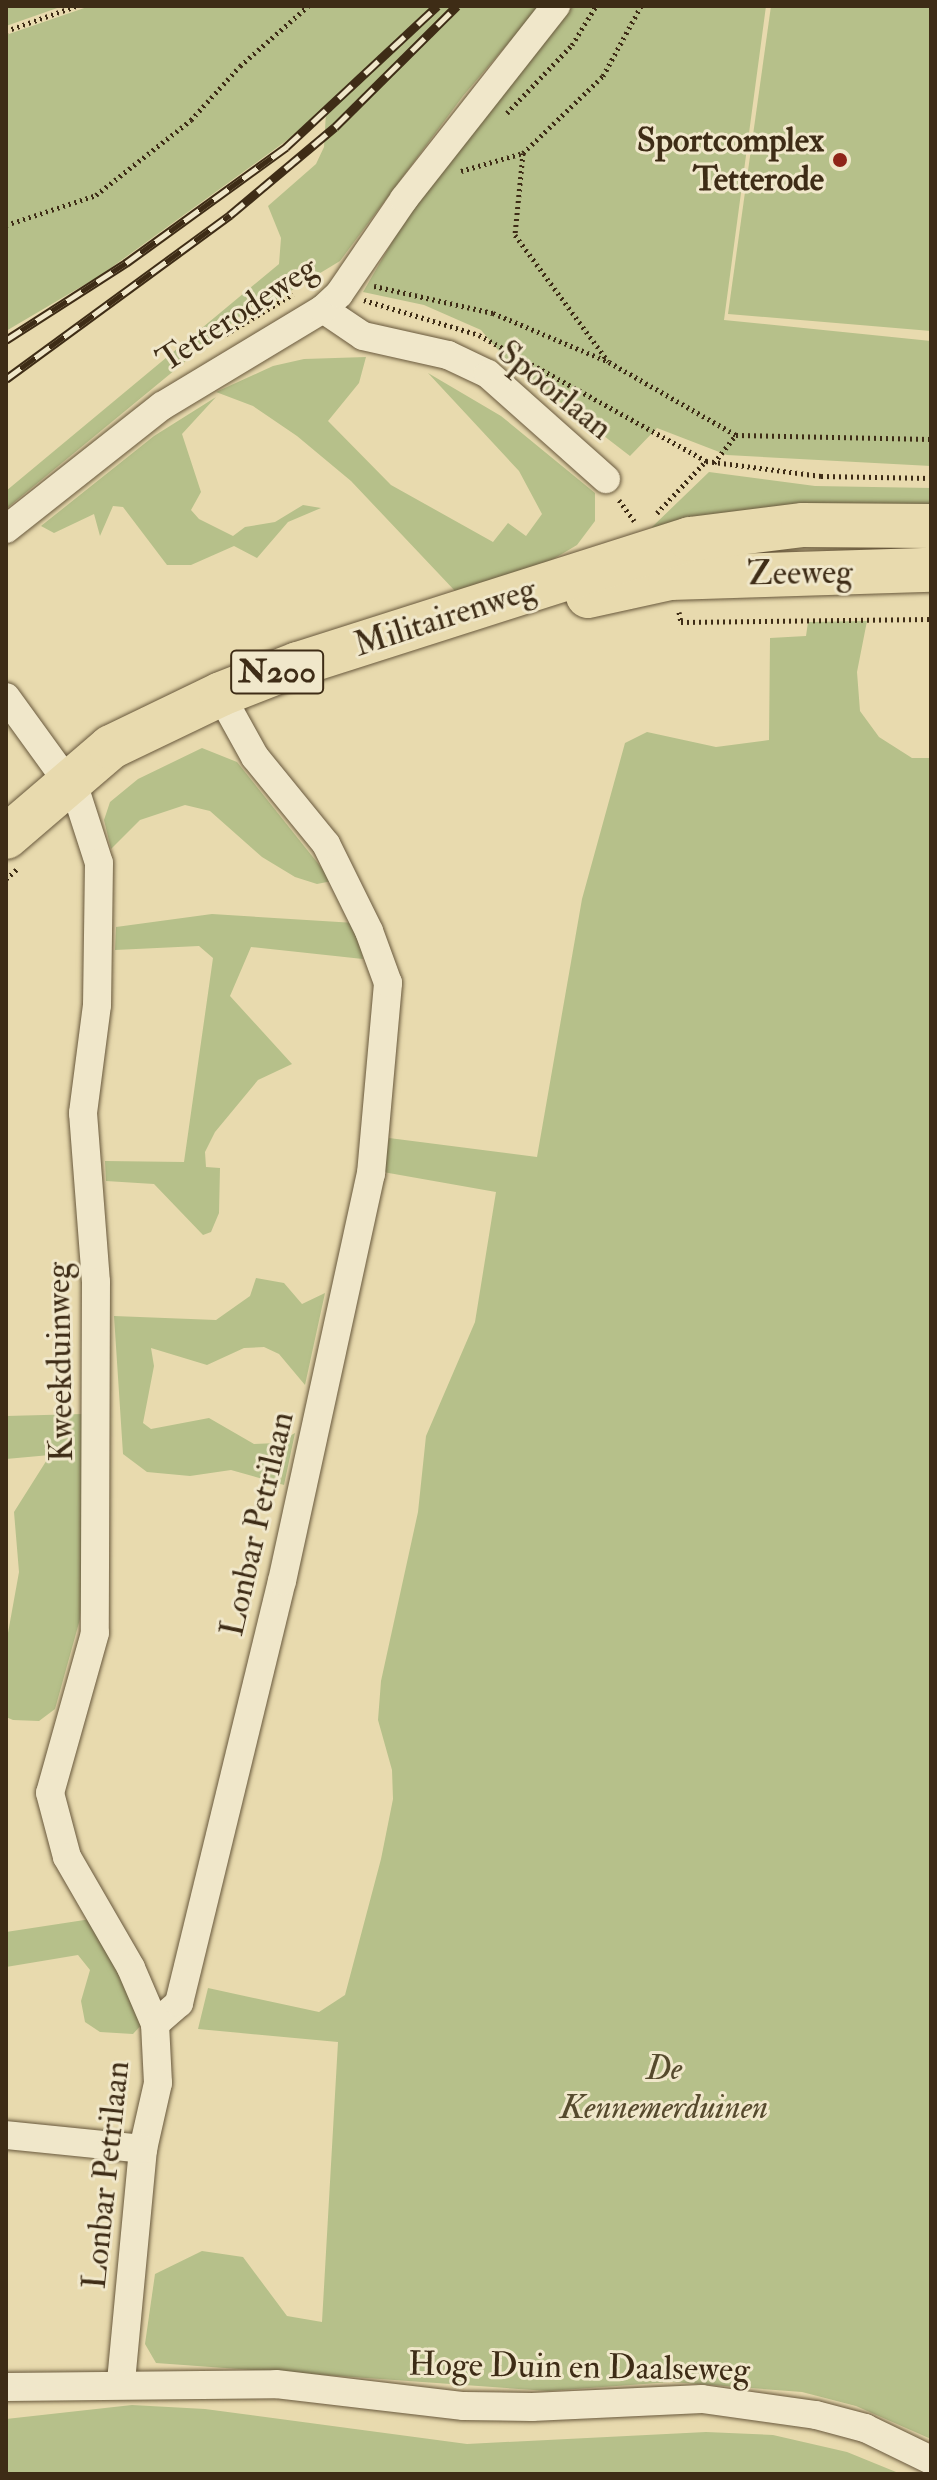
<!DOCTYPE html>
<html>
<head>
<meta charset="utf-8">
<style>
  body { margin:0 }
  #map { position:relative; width:937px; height:2480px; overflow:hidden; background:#e8daae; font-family:"IM FELL Double Pica",serif }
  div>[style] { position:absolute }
  .green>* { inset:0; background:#b6c08a }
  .path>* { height:5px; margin-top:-2.5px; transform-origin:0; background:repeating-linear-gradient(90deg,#3e2c16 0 2px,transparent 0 6px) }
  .roads { filter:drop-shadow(0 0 2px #68583c) drop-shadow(0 0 2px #68583c) }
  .minor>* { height:28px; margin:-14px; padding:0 14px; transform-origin:14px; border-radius:14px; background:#f0e7ca }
  .primary>* { height:44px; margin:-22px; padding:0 22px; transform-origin:22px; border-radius:22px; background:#e8daae }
  .rail>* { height:9px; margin-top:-4.5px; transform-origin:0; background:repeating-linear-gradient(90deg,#f0e7ca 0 18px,#3e2c16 0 36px); box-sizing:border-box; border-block:2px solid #3e2c16 }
  .dots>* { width:22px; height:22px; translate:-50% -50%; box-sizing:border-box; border:4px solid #f0e7ca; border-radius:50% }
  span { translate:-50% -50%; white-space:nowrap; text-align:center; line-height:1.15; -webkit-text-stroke:6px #f0e7ca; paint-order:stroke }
  .shield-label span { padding:2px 6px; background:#f0e7ca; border:2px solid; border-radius:6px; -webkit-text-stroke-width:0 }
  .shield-label { font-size:32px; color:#3e2c16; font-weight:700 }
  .poi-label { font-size:34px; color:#3e2c16; font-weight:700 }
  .right { translate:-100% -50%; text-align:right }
  .street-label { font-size:34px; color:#3e2c16 }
  .park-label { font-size:34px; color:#564a2d; font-style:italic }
  .frame { position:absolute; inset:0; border:8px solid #3e2c16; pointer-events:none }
</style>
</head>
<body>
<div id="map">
  <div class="green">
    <div style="clip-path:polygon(6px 6px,63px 6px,6px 26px)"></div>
    <div style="clip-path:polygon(90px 6px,540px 6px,463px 96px,340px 261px,274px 301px,260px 300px,6px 509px,6px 491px,279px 264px,281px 238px,268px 206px,316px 164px,324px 147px,326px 112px,101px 275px,6px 331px,6px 35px)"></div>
    <div style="clip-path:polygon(572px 6px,766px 6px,724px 320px,931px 341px,931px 466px,727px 455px,657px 428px,630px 456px,509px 363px,481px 330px,424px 305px,363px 292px,417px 199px)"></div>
    <div style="clip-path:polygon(771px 6px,931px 6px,931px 331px,728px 314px)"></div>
    <div style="clip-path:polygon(366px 357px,359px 383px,328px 421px,391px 485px,493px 542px,508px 523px,526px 536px,542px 514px,519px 471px,428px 373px,501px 416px,595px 493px,595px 521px,577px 545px,550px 561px,456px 592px,351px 481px,297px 436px,253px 406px,216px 392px,273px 366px,304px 359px)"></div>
    <div style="clip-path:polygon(216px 397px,182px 434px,201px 492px,191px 510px,199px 519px,233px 536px,245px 527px,275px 522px,303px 505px,321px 508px,288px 522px,257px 558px,234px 546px,191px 565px,167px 565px,123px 507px,113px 506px,100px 536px,94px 514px,54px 533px,41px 526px,154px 436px)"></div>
    <div style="clip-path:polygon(709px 472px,815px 486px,931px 488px,931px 515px,660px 540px,652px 527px)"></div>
    <div style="clip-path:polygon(867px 621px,857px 672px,860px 711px,879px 737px,912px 758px,931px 758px,931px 2439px,856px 2406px,802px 2392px,671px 2382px,548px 2391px,156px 2363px,145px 2344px,155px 2274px,202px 2251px,243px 2257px,287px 2316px,322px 2322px,338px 2042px,198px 2029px,208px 1988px,319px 2012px,345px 1995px,381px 1859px,393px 1799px,392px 1770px,378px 1720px,381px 1681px,418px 1512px,426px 1436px,475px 1322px,496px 1192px,383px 1172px,389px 1138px,537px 1157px,582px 899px,625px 743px,647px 732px,716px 747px,769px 740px,770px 638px,806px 636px,808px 622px)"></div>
    <div style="clip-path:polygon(202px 748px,237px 762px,332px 881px,317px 884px,295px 877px,262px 857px,210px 811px,185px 805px,140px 820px,111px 849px,104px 820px,110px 802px,138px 779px)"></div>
    <div style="clip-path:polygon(212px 914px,355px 923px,363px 959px,251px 947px,230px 996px,292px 1064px,258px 1080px,215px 1132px,205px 1152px,206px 1167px,220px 1168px,219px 1213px,211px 1232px,203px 1235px,154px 1184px,106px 1181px,105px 1161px,184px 1162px,213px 958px,199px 946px,115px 950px,116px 927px)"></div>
    <div style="clip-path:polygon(256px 1278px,284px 1283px,302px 1304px,325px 1293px,305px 1385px,279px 1354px,264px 1347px,244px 1348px,207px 1365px,151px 1348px,154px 1366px,143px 1423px,151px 1429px,209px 1418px,254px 1444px,277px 1443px,295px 1433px,284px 1485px,231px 1470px,190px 1476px,147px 1472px,123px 1454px,114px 1316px,216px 1320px,250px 1296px)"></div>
    <div style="clip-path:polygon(82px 1414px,87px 1561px,80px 1619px,55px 1709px,39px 1721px,13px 1720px,6px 1717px,6px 1644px,19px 1572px,14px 1512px,50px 1455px,6px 1459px,6px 1416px)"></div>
    <div style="clip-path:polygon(91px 1919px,144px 2022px,133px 2034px,100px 2032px,85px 2022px,81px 2001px,90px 1970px,78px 1955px,6px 1967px,6px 1932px)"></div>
    <div style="clip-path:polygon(132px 2405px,205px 2409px,467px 2444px,706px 2432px,773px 2435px,847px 2452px,901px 2474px,6px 2474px,6px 2419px)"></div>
  </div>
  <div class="path">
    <div style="left:6px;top:31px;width:74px;rotate:-19.7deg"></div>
    <div style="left:507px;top:113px;width:94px;rotate:-46.3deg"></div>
    <div style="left:572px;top:45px;width:46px;rotate:-58.4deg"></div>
    <div style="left:523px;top:153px;width:82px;rotate:95.6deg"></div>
    <div style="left:515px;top:235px;width:157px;rotate:53.6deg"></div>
    <div style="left:461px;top:171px;width:65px;rotate:-16.2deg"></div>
    <div style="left:523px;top:153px;width:111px;rotate:-43.9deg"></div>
    <div style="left:603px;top:76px;width:80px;rotate:-61.5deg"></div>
    <div style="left:6px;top:225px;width:95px;rotate:-18.4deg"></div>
    <div style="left:96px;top:195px;width:121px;rotate:-38.3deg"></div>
    <div style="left:191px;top:120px;width:73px;rotate:-47.8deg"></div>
    <div style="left:240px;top:66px;width:91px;rotate:-41.4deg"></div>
    <div style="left:374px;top:286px;width:122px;rotate:12.8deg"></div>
    <div style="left:493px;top:313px;width:126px;rotate:22.9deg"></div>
    <div style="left:609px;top:362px;width:146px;rotate:29.9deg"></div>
    <div style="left:364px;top:300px;width:120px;rotate:16.9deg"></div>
    <div style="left:479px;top:335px;width:260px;rotate:29deg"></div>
    <div style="left:706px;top:461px;width:116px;rotate:7.4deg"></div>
    <div style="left:821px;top:476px;width:110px;rotate:1deg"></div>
    <div style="left:226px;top:334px;width:78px;rotate:-30.8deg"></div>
    <div style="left:714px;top:463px;width:36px;rotate:-52deg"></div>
    <div style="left:736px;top:435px;width:195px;rotate:1.2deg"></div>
    <div style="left:619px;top:500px;width:26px;rotate:54deg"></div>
    <div style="left:657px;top:513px;width:71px;rotate:-46.7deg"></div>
    <div style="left:679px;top:612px;width:10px;rotate:79deg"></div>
    <div style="left:681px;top:622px;width:250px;rotate:-0.7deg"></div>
    <div style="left:6px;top:879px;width:15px;rotate:-42deg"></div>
  </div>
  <div class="roads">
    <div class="minor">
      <div style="left:323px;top:309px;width:48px;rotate:34deg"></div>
      <div style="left:363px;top:336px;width:87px;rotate:12.6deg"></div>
      <div style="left:448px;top:355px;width:44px;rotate:25.4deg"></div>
      <div style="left:488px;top:374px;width:158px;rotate:41.7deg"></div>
      <div style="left:6px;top:529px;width:199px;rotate:-38.3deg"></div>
      <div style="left:162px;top:406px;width:188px;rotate:-31.1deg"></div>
      <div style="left:323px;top:309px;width:22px;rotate:-43deg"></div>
      <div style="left:339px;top:294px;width:115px;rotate:-55.6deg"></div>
      <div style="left:404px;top:199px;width:246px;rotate:-51.8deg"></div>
      <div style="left:6px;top:697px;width:121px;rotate:54.1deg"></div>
      <div style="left:77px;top:795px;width:71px;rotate:72.1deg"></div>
      <div style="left:99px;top:863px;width:142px;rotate:90.8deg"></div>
      <div style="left:97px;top:1005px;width:109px;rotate:97.4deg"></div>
      <div style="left:83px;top:1113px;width:169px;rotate:85.6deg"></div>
      <div style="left:96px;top:1282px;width:351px;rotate:90.2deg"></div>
      <div style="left:95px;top:1633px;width:166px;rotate:105.7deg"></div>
      <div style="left:50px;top:1793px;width:66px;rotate:75.1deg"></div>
      <div style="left:67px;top:1857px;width:128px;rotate:60deg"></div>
      <div style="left:131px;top:1968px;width:61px;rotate:66.8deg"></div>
      <div style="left:155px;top:2024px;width:59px;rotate:87.1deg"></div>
      <div style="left:158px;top:2083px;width:68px;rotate:102.8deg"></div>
      <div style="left:143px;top:2149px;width:235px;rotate:95.4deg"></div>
      <div style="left:155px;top:2024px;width:32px;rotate:-41deg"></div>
      <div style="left:179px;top:2003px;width:434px;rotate:-76.3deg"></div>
      <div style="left:282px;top:1581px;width:417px;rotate:-77.7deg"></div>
      <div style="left:371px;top:1174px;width:192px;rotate:-84.9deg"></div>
      <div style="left:388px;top:983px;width:55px;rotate:-110.1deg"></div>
      <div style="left:369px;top:931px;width:97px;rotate:-116.3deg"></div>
      <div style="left:326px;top:844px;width:112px;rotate:-129.2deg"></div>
      <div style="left:255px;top:757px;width:54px;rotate:-119deg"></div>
      <div style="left:6px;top:2135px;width:138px;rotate:5.8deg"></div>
      <div style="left:6px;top:2387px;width:270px;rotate:-0.6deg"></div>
      <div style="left:276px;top:2384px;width:189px;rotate:6.7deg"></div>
      <div style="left:464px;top:2406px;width:68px;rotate:0.8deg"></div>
      <div style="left:532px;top:2407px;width:170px;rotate:-2.7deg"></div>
      <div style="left:702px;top:2399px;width:115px;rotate:8deg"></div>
      <div style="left:816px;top:2415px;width:51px;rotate:14.9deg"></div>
      <div style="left:865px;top:2428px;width:73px;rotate:25.9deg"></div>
    </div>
    <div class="primary">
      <div style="left:588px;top:596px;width:84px;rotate:-12.4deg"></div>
      <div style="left:670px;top:578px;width:261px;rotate:-1.8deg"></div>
      <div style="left:6px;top:837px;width:138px;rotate:-40.6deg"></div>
      <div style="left:111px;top:747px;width:122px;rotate:-25.7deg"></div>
      <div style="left:221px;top:694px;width:83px;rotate:-21.3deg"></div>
      <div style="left:298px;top:664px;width:411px;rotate:-17.7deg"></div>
      <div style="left:690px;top:539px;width:114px;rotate:-7.1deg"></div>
      <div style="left:803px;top:525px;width:128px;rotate:0.4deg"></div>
    </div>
  </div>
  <div class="rail">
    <div style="left:6px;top:340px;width:143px;rotate:-32.7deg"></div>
    <div style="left:126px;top:263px;width:198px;rotate:-35.9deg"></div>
    <div style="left:286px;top:147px;width:207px;rotate:-43deg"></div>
    <div style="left:6px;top:379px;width:278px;rotate:-36.2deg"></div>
    <div style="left:230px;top:215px;width:137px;rotate:-40deg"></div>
    <div style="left:335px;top:127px;width:172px;rotate:-44.8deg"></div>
  </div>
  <div class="dots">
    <div style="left:840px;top:160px;background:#8f2418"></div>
  </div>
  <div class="shield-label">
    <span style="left:277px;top:672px">N200</span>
  </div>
  <div class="poi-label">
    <span class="right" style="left:824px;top:160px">Sportcomplex<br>Tetterode</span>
  </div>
  <div class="street-label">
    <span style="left:237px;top:314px;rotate:-33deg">Tetterodeweg</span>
    <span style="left:555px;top:390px;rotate:39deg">Spoorlaan</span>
    <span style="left:800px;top:573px;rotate:-1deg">Zeeweg</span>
    <span style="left:445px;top:617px;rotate:-18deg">Militairenweg</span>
    <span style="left:60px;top:1362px;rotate:-91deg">Kweekduinweg</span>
    <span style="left:257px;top:1524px;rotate:-77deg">Lonbar Petrilaan</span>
    <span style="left:106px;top:2175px;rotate:-84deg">Lonbar Petrilaan</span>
    <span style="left:579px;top:2367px;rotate:1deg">Hoge Duin en Daalseweg</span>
  </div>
  <div class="park-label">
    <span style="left:664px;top:2088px">De<br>Kennemerduinen</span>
  </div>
  <div class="frame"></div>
</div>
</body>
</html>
